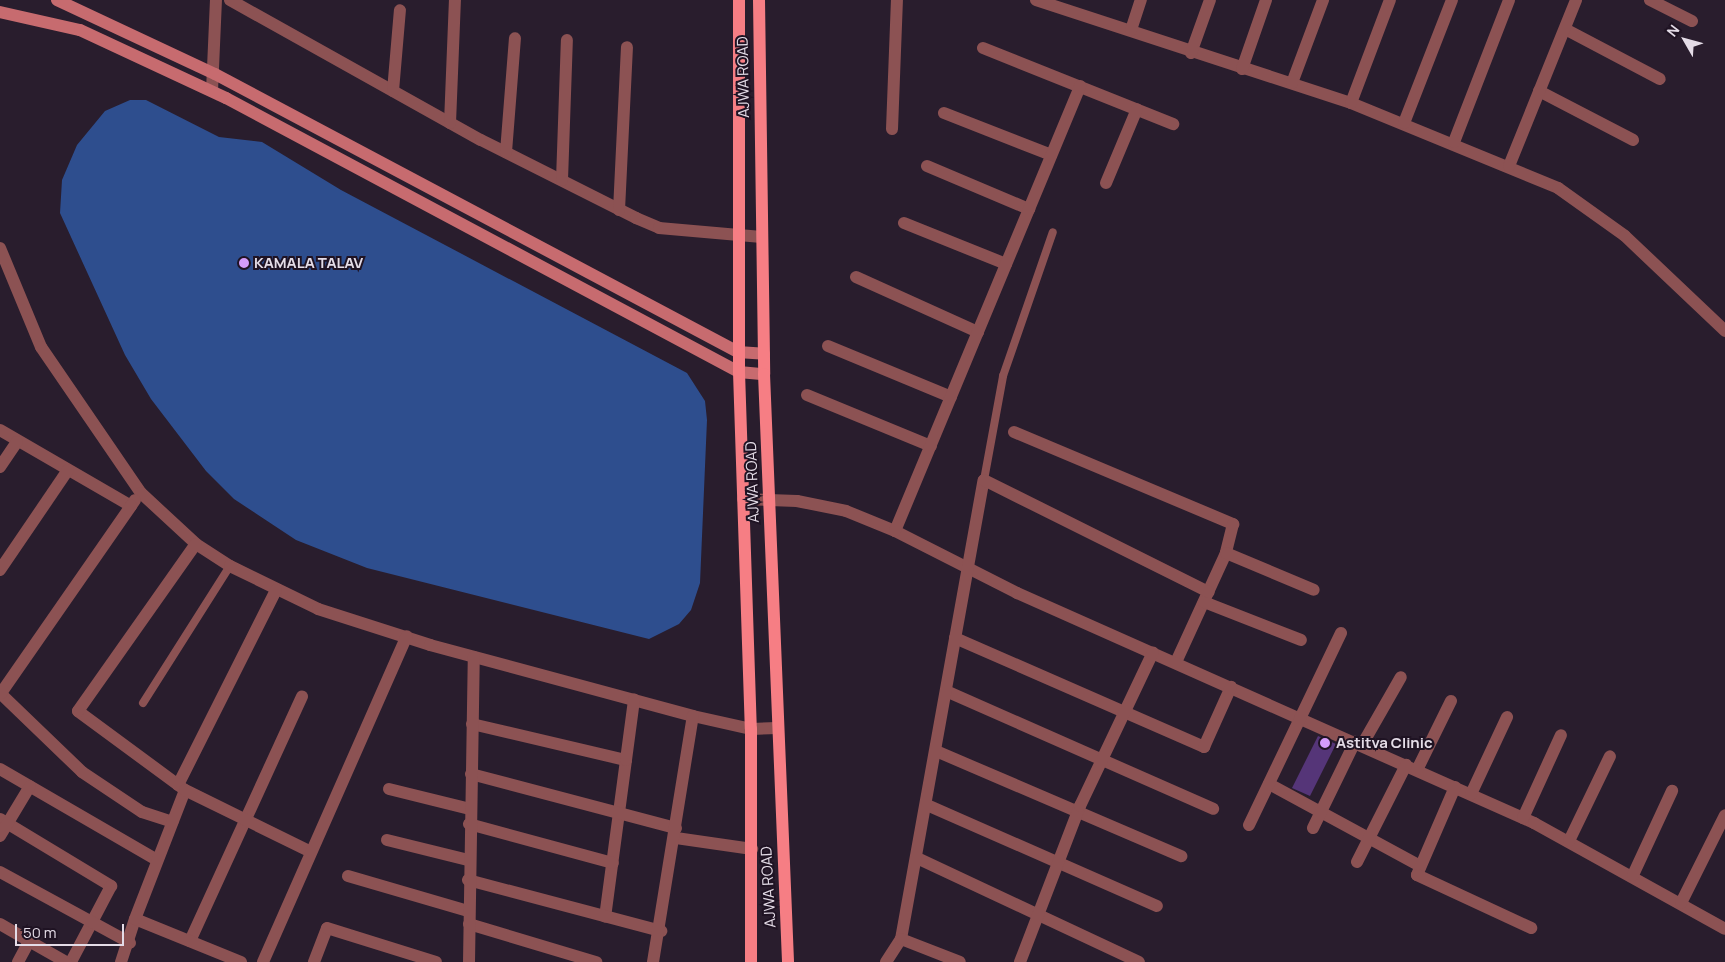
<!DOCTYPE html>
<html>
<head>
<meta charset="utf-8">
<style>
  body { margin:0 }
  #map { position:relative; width:1725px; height:962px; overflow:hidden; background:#291d2d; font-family:Manrope,sans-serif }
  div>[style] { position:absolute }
  .water>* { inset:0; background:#2e4e8e }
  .building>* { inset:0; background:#553578 }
  .lane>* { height:8px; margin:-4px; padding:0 4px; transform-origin:4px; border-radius:4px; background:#8c5253 }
  .street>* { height:12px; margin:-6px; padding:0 6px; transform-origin:6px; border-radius:6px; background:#8c5253 }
  .secondary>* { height:12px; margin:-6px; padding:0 6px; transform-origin:6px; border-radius:6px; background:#c76b6f }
  .primary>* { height:12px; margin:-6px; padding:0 6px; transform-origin:6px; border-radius:6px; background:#f67e84 }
  .dots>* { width:14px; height:14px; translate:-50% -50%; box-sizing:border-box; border:2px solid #1f1323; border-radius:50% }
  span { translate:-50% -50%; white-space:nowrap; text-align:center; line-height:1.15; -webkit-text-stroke:4px #1f1323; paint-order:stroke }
  .street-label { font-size:15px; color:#e4dce7 }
  .poi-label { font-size:15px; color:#e4dce7; font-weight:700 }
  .left { translate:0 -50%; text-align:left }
  .north { position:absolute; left:1660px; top:15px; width:50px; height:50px; -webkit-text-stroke:4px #1f1323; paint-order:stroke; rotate:308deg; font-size:14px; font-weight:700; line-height:20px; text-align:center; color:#e4dce7 }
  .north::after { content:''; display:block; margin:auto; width:18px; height:22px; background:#e4dce7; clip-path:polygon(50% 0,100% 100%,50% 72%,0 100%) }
  .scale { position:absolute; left:15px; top:924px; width:109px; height:22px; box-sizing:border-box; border:2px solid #e4dce7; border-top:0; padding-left:6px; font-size:15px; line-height:18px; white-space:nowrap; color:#e4dce7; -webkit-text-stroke:4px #1f1323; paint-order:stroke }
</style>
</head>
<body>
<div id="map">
  <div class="water">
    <div style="clip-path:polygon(130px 100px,146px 100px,219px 137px,262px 142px,341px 190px,687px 373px,705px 401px,707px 420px,700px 583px,691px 610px,679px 624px,649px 639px,367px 568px,296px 540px,234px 499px,206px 471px,151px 399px,125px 355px,60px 213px,62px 180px,77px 145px,105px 111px)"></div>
  </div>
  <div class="building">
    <div style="clip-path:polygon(1318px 736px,1336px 744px,1310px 796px,1292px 788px)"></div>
  </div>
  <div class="lane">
    <div style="left:984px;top:480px;width:106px;rotate:-79.6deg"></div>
    <div style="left:1003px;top:376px;width:152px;rotate:-70.9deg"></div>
    <div style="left:143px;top:703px;width:162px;rotate:-57.6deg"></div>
  </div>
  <div class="street">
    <div style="left:230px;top:0;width:287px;rotate:29.2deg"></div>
    <div style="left:481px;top:140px;width:174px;rotate:26.7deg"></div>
    <div style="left:636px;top:218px;width:25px;rotate:23deg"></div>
    <div style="left:659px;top:228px;width:103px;rotate:5deg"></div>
    <div style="left:1036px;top:0;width:331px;rotate:18.1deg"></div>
    <div style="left:1351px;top:103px;width:224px;rotate:22.3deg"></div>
    <div style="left:1558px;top:188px;width:82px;rotate:35.6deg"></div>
    <div style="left:1625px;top:236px;width:138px;rotate:43.5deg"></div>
    <div style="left:1650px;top:0;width:47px;rotate:26.6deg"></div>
    <div style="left:1565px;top:29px;width:107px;rotate:27.8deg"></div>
    <div style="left:1131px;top:30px;width:32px;rotate:-72deg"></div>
    <div style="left:983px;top:48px;width:205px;rotate:21.8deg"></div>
    <div style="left:1191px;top:53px;width:56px;rotate:-70.3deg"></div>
    <div style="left:1242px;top:69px;width:73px;rotate:-70.8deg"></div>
    <div style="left:1292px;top:83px;width:89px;rotate:-69.5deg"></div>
    <div style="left:212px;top:91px;width:91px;rotate:-87.5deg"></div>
    <div style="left:393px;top:91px;width:81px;rotate:-85.1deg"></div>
    <div style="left:1539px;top:91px;width:106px;rotate:27.5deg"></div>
    <div style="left:1351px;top:103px;width:110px;rotate:-69.3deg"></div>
    <div style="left:944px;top:113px;width:115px;rotate:21.4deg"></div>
    <div style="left:450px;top:123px;width:123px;rotate:-87.7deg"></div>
    <div style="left:1404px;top:123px;width:132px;rotate:-68.7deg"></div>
    <div style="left:892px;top:129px;width:129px;rotate:-87.8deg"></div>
    <div style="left:1454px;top:142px;width:152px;rotate:-68.8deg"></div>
    <div style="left:506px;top:152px;width:114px;rotate:-85.5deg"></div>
    <div style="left:927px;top:166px;width:111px;rotate:22.9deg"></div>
    <div style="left:1509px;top:166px;width:179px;rotate:-68deg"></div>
    <div style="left:562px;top:180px;width:140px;rotate:-88deg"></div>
    <div style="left:1106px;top:183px;width:80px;rotate:-67.3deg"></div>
    <div style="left:619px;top:210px;width:163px;rotate:-87.2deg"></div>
    <div style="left:904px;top:223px;width:110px;rotate:21.9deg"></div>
    <div style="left:0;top:248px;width:107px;rotate:67.5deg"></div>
    <div style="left:41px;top:347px;width:177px;rotate:55.6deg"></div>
    <div style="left:141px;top:493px;width:75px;rotate:42.8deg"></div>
    <div style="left:196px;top:544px;width:40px;rotate:32.9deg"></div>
    <div style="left:230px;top:566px;width:98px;rotate:26deg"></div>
    <div style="left:318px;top:609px;width:118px;rotate:17.8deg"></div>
    <div style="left:430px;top:645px;width:272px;rotate:15.1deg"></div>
    <div style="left:693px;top:716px;width:59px;rotate:12.6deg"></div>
    <div style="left:751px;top:729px;width:26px;rotate:-2deg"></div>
    <div style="left:856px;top:277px;width:134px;rotate:24.3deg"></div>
    <div style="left:828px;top:346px;width:133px;rotate:22.5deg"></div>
    <div style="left:807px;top:395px;width:134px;rotate:22.4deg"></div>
    <div style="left:0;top:430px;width:151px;rotate:30.1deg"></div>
    <div style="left:131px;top:506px;width:7px;rotate:-56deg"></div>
    <div style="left:1014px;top:432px;width:238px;rotate:22.8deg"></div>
    <div style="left:1233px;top:524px;width:30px;rotate:104deg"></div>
    <div style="left:1226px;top:553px;width:120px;rotate:114.6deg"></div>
    <div style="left:0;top:467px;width:30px;rotate:-56deg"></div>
    <div style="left:743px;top:499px;width:54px;rotate:2.1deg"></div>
    <div style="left:797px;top:501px;width:50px;rotate:11.5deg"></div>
    <div style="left:846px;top:511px;width:53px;rotate:22.2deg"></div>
    <div style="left:895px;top:531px;width:137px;rotate:26.9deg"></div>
    <div style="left:1017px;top:593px;width:566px;rotate:23.98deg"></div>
    <div style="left:1534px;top:823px;width:218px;rotate:29deg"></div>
    <div style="left:895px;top:531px;width:482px;rotate:-67.4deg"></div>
    <div style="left:1226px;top:553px;width:95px;rotate:22.8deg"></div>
    <div style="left:0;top:570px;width:121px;rotate:-55.8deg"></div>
    <div style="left:1204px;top:602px;width:104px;rotate:21.4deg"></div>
    <div style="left:955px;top:638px;width:272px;rotate:23.6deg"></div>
    <div style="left:1204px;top:747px;width:66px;rotate:-65.8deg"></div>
    <div style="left:946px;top:691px;width:292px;rotate:23.8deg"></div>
    <div style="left:0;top:693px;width:114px;rotate:43.9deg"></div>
    <div style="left:82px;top:772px;width:72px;rotate:33.7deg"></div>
    <div style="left:142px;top:812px;width:32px;rotate:18deg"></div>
    <div style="left:1px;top:693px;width:228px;rotate:-55.2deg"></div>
    <div style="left:472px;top:724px;width:158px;rotate:13.2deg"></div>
    <div style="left:626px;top:760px;width:158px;rotate:97.6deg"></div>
    <div style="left:1362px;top:745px;width:78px;rotate:-60.2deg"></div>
    <div style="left:936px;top:751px;width:267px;rotate:23.2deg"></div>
    <div style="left:626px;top:760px;width:61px;rotate:-82.4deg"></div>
    <div style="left:0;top:769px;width:179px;rotate:30.1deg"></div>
    <div style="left:1417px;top:770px;width:77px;rotate:-63.8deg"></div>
    <div style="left:471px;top:774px;width:212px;rotate:14.8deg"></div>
    <div style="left:1269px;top:784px;width:172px;rotate:28.5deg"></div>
    <div style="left:178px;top:785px;width:218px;rotate:-63.3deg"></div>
    <div style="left:1455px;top:787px;width:96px;rotate:113.4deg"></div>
    <div style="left:1417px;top:875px;width:126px;rotate:24.9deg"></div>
    <div style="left:389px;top:789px;width:83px;rotate:13.9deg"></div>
    <div style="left:185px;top:790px;width:133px;rotate:-143.6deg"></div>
    <div style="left:78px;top:711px;width:204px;rotate:-54.8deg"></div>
    <div style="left:1471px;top:794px;width:85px;rotate:-64.9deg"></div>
    <div style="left:927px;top:805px;width:251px;rotate:23.7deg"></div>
    <div style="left:1523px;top:818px;width:91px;rotate:-65.4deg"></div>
    <div style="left:0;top:819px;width:130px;rotate:31.1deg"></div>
    <div style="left:111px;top:886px;width:86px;rotate:117.8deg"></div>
    <div style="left:469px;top:824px;width:149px;rotate:15.2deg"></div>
    <div style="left:1249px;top:825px;width:213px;rotate:-64.4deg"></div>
    <div style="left:1313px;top:828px;width:96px;rotate:-64deg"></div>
    <div style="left:0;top:836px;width:58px;rotate:-59deg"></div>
    <div style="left:676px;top:838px;width:77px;rotate:8.2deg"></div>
    <div style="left:387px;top:840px;width:83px;rotate:13.9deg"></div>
    <div style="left:1569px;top:841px;width:94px;rotate:-64.2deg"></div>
    <div style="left:917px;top:858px;width:245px;rotate:25.1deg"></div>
    <div style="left:1357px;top:862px;width:109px;rotate:-63.2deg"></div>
    <div style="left:0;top:872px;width:148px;rotate:28.6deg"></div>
    <div style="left:1633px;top:875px;width:93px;rotate:-65.1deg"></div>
    <div style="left:348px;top:876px;width:125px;rotate:16.3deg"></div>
    <div style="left:468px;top:880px;width:200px;rotate:14.8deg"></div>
    <div style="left:1681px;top:903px;width:98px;rotate:-63.4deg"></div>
    <div style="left:0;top:924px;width:34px;rotate:30deg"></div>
    <div style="left:469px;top:924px;width:133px;rotate:16.7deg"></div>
    <div style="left:901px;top:939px;width:466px;rotate:-79.8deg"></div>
    <div style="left:984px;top:480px;width:251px;rotate:26.5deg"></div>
    <div style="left:190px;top:941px;width:269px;rotate:-65.4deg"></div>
    <div style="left:18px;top:962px;width:24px;rotate:-62deg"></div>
    <div style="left:29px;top:941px;width:43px;rotate:29.6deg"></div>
    <div style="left:121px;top:962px;width:45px;rotate:-72deg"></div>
    <div style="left:241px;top:962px;width:114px;rotate:-157.9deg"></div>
    <div style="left:135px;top:919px;width:138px;rotate:-68.8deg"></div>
    <div style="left:185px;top:790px;width:138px;rotate:26.2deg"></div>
    <div style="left:263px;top:962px;width:356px;rotate:-66.2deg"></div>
    <div style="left:314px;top:962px;width:36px;rotate:-69deg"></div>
    <div style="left:327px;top:928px;width:114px;rotate:17.3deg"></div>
    <div style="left:469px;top:962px;width:305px;rotate:-89.1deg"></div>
    <div style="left:653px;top:962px;width:249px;rotate:-80.8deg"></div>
    <div style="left:886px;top:962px;width:27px;rotate:-57deg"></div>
    <div style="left:901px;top:939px;width:63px;rotate:21.3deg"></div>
    <div style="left:1020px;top:962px;width:167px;rotate:-69deg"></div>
    <div style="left:1080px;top:806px;width:170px;rotate:-64.6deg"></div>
  </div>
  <div class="secondary">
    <div style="left:57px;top:0;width:174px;rotate:25.1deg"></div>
    <div style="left:215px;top:74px;width:592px;rotate:27.99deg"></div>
    <div style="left:738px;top:352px;width:26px;rotate:4deg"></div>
    <div style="left:0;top:12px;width:82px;rotate:12.7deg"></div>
    <div style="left:80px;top:30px;width:161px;rotate:25deg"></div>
    <div style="left:226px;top:98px;width:582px;rotate:28.11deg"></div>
    <div style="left:739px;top:372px;width:25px;rotate:5deg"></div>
  </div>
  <div class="primary">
    <div style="left:739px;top:0;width:372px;rotate:90deg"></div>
    <div style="left:739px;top:372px;width:357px;rotate:88.1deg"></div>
    <div style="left:751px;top:729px;width:233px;rotate:90deg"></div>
    <div style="left:759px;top:0;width:374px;rotate:89.2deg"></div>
    <div style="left:764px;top:374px;width:588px;rotate:87.66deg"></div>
  </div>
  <div class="dots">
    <div style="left:244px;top:263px;background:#d49cfb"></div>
    <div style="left:1325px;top:743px;background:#d49cfb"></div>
  </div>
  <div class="street-label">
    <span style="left:743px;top:77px;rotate:-91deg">AJWA ROAD</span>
    <span style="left:752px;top:482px;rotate:-92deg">AJWA ROAD</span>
    <span style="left:768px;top:887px;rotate:-93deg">AJWA ROAD</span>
  </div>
  <div class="poi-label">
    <span class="left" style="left:254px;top:263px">KAMALA TALAV</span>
    <span class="left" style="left:1336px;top:743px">Astitva Clinic</span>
  </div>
  <div class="north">N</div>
  <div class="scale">50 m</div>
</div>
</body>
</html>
